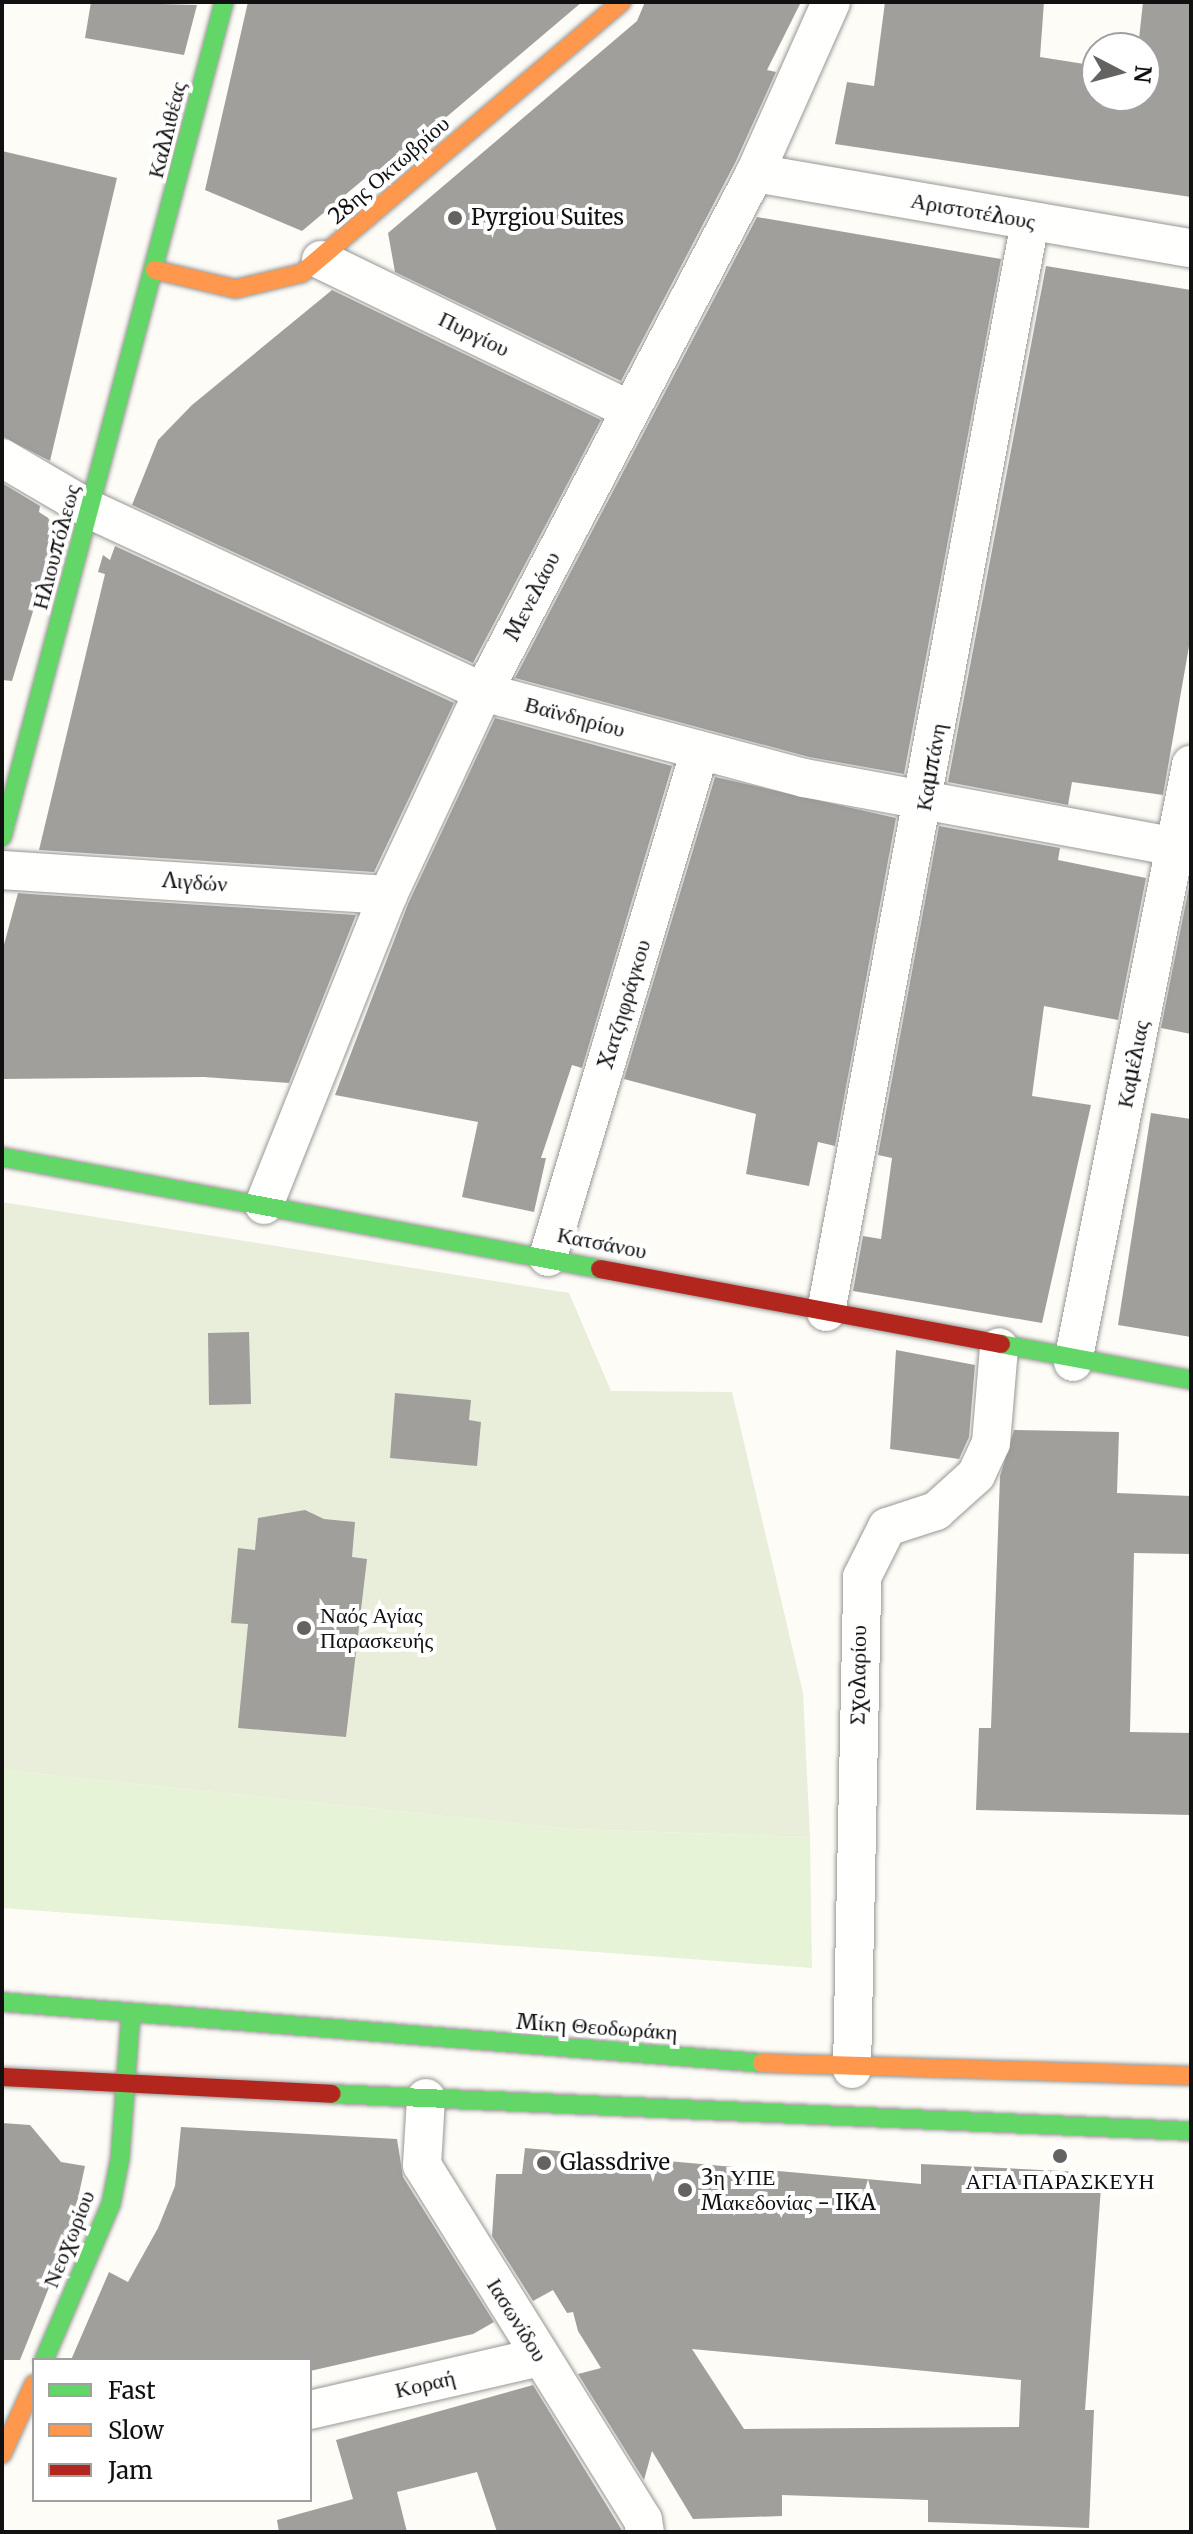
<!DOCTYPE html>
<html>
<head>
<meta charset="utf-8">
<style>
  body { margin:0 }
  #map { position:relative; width:1193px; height:2534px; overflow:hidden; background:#fdfcf7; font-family:Merriweather,serif }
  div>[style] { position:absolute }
  .green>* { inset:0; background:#e7f3d7 }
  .cemetery>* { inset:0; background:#e9eedb }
  .building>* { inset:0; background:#a19f9c }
  .roads { filter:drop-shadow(0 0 2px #979795) drop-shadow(0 0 2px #979795) }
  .street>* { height:38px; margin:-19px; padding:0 19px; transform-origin:19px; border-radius:19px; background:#fffffe }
  .fast>* { height:18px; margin:-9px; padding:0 9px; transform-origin:9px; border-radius:9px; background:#63d668 }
  .slow>* { height:18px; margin:-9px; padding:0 9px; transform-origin:9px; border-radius:9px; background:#ff974d }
  .jam>* { height:18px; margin:-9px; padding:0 9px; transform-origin:9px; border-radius:9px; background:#b3261e }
  .dots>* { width:22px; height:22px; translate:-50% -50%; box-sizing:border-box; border:4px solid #fff; border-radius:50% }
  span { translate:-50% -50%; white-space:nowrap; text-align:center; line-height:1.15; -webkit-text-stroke:8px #fff; paint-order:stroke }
  .street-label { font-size:22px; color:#111 }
  .poi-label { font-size:22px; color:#111 }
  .left { translate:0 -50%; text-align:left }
  .frame { position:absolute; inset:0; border:4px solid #111; pointer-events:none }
  .legend { position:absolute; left:32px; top:2358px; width:280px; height:144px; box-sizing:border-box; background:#fff; border:2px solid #a0a0a0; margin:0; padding:10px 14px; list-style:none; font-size:24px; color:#111 }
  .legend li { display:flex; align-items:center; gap:16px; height:40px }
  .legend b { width:40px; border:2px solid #a0a0a0 }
  .north { position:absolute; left:1081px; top:32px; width:80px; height:80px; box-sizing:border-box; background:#fff; border:2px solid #a0a0a0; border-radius:50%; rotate:96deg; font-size:22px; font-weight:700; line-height:32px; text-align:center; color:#111 }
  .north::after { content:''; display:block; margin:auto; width:28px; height:36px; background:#646362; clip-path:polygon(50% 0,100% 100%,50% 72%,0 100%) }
</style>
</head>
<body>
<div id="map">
  <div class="green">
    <div style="clip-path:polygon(2px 1770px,570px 1829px,810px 1837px,812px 1968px,2px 1908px)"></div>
  </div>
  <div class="cemetery">
    <div style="clip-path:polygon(2px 1202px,569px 1293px,611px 1391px,732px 1392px,803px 1693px,810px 1837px,570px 1829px,2px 1770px)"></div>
  </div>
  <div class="building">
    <div style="clip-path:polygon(91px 2px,197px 5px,184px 55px,85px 38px)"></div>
    <div style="clip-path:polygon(248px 2px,582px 2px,377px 176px,376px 169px,302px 231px,205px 190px)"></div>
    <div style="clip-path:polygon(645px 2px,801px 2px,767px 70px,776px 72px,735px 163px,621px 381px,395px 272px,388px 233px,637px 21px)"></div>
    <div style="clip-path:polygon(885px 2px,1044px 2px,1040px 57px,1097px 66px,1097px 96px,1145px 96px,1145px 48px,1138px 48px,1143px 2px,1191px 2px,1191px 197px,835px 144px,847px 82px,874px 86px)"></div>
    <div style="clip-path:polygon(2px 151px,117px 178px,50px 461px,2px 436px)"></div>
    <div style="clip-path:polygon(757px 217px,1001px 259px,904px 774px,809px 757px,515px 678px)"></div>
    <div style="clip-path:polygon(1046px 266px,1191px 290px,1191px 635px,1163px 795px,1072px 782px,1068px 805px,948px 782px)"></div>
    <div style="clip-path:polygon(332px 290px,601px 420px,473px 663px,132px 505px,158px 440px,192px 405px)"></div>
    <div style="clip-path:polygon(2px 483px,40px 506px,39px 512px,59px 525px,12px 681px,2px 680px)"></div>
    <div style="clip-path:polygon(115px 546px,454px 703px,374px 872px,39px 850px,105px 574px,98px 572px,103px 555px,110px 560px)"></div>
    <div style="clip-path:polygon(495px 718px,672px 766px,582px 1068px,572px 1065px,541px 1158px,546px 1158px,534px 1212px,462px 1197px,478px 1122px,335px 1095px,408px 904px)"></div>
    <div style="clip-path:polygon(715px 777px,896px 818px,835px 1146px,818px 1142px,809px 1186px,746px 1174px,756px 1114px,624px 1079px)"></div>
    <div style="clip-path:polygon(939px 826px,1060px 848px,1058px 860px,1146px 878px,1118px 1020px,1044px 1006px,1032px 1096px,1091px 1105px,1042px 1323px,853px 1291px,863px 1236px,881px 1239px,892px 1158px,878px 1155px)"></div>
    <div style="clip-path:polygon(1189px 887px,1191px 887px,1191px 1034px,1161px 1028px)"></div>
    <div style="clip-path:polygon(18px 893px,29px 894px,356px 915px,289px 1083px,204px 1077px,2px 1079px,2px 952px)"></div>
    <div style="clip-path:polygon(1151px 1113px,1191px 1119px,1191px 1337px,1118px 1325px)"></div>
    <div style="clip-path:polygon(249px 1332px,251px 1404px,209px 1405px,208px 1333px)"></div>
    <div style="clip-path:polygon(896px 1350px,975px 1365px,969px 1437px,959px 1459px,890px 1449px)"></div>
    <div style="clip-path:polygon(395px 1393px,471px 1400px,469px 1420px,481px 1422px,477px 1466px,390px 1458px)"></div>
    <div style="clip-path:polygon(1014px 1430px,1119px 1432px,1117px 1493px,1191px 1496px,1191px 1554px,1134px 1553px,1130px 1732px,1191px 1733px,1191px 1815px,976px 1810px,979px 1728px,991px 1728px,1000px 1476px)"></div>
    <div style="clip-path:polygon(305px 1510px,324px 1519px,355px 1522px,352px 1557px,367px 1559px,346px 1737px,238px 1728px,248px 1624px,231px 1623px,238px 1548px,255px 1550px,258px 1518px)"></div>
    <div style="clip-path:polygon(2px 2123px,30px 2125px,61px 2162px,85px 2166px,70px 2235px,20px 2360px,2px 2360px)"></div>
    <div style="clip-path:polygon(181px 2127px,397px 2139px,403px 2177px,494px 2322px,473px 2334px,310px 2371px,310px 2360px,71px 2360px,109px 2272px,128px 2282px,158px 2228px,175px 2186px)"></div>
    <div style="clip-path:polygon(evenodd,525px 2148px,921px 2184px,921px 2164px,1102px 2173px,1085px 2410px,1094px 2410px,1089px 2528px,928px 2522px,928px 2500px,782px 2495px,782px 2516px,693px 2519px,652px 2451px,644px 2480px,578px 2374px,601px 2368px,578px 2331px,573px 2312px,567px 2313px,553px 2290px,533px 2301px,492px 2236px,496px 2174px,522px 2174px,525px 2148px,692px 2349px,1021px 2380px,1019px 2427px,744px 2429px,692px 2349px)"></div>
    <div style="clip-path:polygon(533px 2385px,623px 2532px,497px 2532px,477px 2472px,397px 2492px,407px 2532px,279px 2532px,277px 2520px,353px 2499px,336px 2440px)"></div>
  </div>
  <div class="roads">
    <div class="street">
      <div style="left:755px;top:173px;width:442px;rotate:9.8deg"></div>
      <div style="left:321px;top:260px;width:341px;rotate:25.9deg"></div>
      <div style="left:2px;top:458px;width:103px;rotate:30.3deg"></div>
      <div style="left:91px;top:510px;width:432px;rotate:24.9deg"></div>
      <div style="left:483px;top:692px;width:332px;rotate:15deg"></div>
      <div style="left:804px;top:778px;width:394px;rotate:10.5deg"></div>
      <div style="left:2px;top:870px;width:387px;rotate:3.7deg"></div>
      <div style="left:264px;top:1205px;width:334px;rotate:-68.2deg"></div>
      <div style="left:388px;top:895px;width:224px;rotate:-64.9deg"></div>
      <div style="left:483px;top:692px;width:586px;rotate:-62.34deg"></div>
      <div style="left:755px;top:173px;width:187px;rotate:-66deg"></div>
      <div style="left:548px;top:1257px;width:529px;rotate:-73.31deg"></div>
      <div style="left:826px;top:1312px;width:1109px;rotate:-79.4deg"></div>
      <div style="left:1073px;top:1362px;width:609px;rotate:-78.82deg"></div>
      <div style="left:852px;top:2069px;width:492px;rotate:-88.8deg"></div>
      <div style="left:862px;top:1577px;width:56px;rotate:-63.4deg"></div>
      <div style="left:887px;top:1527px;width:52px;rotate:-18.1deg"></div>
      <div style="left:936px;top:1511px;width:54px;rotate:-42deg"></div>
      <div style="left:976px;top:1475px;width:35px;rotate:-65deg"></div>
      <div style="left:991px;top:1443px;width:96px;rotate:-85.2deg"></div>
      <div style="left:426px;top:2098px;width:67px;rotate:93.4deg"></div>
      <div style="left:422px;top:2165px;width:418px;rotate:58.1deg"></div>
      <div style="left:643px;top:2520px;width:12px;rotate:81deg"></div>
      <div style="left:310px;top:2410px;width:236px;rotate:-13deg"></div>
    </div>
    <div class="fast">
      <div style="left:2px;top:837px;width:864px;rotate:-75.11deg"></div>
      <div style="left:2px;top:1157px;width:608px;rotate:10.61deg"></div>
      <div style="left:1001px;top:1344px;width:193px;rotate:10.7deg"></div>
      <div style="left:2px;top:2002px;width:762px;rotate:4.59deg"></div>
      <div style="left:332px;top:2094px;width:860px;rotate:2.47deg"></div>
      <div style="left:44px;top:2360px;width:170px;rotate:-66.8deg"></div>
      <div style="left:111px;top:2204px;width:47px;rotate:-78.9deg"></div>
      <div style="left:120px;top:2158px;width:145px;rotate:-85.7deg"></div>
    </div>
    <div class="slow">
      <div style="left:155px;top:270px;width:83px;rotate:13.2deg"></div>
      <div style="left:236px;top:289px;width:68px;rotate:-13.6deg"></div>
      <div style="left:302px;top:273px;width:419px;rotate:-40.3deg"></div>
      <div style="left:762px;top:2063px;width:429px;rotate:1.7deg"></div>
      <div style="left:2px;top:2454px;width:77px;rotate:-65.4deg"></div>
    </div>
    <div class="jam">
      <div style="left:600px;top:1269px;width:408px;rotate:10.6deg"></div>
      <div style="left:2px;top:2077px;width:330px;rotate:2.9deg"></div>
    </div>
  </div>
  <div class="dots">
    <div style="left:455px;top:218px;background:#646362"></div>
    <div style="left:304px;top:1628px;background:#646362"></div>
    <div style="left:1060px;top:2156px;background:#646362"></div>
    <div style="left:544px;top:2163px;background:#646362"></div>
    <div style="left:685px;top:2190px;background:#646362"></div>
  </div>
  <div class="street-label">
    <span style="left:167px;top:130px;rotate:-76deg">Καλλιθέας</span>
    <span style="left:389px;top:170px;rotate:-41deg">28ης Οκτωβρίου</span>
    <span style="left:973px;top:211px;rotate:10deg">Αριστοτέλους</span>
    <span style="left:474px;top:334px;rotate:26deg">Πυργίου</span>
    <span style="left:56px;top:547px;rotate:-75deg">Ηλιουπόλεως</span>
    <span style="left:532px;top:596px;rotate:-63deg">Μενελάου</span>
    <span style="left:575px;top:717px;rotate:15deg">Βαϊνδηρίου</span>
    <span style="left:931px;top:767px;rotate:-80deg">Καμπάνη</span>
    <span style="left:195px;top:882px;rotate:4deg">Λιγδών</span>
    <span style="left:624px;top:1004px;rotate:-73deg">Χατζηφράγκου</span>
    <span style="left:1133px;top:1064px;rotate:-79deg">Καμέλιας</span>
    <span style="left:602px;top:1243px;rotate:11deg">Κατσάνου</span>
    <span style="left:858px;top:1675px;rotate:-89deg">Σχολαρίου</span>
    <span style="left:597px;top:2027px;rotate:4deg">Μίκη Θεοδωράκη</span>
    <span style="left:69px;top:2239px;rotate:-68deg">Νεοχωρίου</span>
    <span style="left:517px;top:2320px;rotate:58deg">Ιασωνίδου</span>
    <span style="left:425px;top:2384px;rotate:-13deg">Κοραή</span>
  </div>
  <div class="poi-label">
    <span class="left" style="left:471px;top:218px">Pyrgiou Suites</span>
    <span class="left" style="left:320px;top:1628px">Ναός Αγίας<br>Παρασκευής</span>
    <span class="left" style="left:560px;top:2163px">Glassdrive</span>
    <span class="left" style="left:701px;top:2190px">3η ΥΠΕ<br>Μακεδονίας - IKA</span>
    <span style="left:1060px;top:2182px">ΑΓΙΑ ΠΑΡΑΣΚΕΥΗ</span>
  </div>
  <div class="frame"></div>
  <ul class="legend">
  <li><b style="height:10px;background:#63d668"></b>Fast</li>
  <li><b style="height:10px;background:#ff974d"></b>Slow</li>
  <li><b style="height:10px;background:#b3261e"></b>Jam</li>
  </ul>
  <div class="north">N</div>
</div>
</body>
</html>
